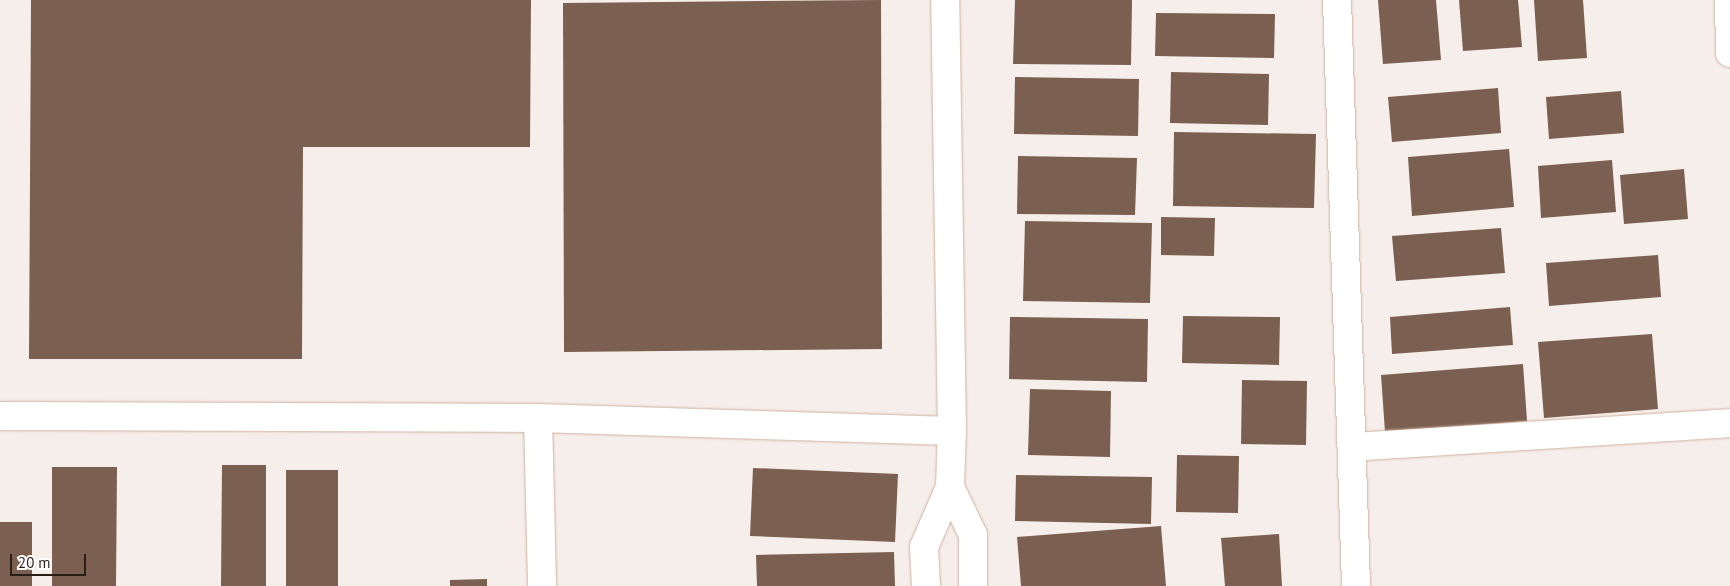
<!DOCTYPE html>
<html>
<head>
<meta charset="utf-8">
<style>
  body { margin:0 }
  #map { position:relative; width:1730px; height:586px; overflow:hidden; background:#fafbfa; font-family:"PT Sans",sans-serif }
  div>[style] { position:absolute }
  .built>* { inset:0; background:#f6eeea }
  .building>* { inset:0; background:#7b5f50 }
  .roads { filter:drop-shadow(0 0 1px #d0b1a0) drop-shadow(0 0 1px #d0b1a0) }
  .minor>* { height:28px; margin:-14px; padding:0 14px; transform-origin:14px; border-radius:14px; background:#fff }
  span { translate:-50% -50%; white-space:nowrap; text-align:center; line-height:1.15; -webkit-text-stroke:5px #fff; paint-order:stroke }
  .scale { position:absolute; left:10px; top:554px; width:76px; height:22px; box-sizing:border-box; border:2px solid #291e17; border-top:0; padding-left:6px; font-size:15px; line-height:18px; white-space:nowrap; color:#291e17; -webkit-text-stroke:4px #fff; paint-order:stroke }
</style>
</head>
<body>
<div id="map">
  <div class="built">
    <div style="clip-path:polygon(0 0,1730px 0,1730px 586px,0 586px)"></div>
  </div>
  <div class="building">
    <div style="clip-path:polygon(31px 0,531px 0,530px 147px,303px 147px,302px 359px,29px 359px)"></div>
    <div style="clip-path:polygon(881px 0,882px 349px,564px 352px,563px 3px)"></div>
    <div style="clip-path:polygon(1015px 0,1132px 0,1131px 65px,1013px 64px)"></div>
    <div style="clip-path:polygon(1378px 0,1436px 0,1441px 60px,1383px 64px)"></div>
    <div style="clip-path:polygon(1459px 0,1518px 0,1522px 47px,1463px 51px)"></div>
    <div style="clip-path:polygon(1534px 0,1583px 0,1587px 58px,1538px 61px)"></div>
    <div style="clip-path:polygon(1156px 13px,1275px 14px,1274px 58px,1155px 56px)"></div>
    <div style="clip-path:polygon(1171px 72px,1269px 74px,1268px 125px,1170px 123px)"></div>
    <div style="clip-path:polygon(1015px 77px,1139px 79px,1138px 136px,1014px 134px)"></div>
    <div style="clip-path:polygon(1498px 88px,1501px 133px,1392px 142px,1388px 97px)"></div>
    <div style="clip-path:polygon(1621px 91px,1624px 133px,1549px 139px,1546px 97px)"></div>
    <div style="clip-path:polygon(1174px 132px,1316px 134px,1314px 208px,1173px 206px)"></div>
    <div style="clip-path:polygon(1509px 149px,1514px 207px,1412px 216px,1408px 157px)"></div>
    <div style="clip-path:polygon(1018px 156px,1137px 158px,1135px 215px,1017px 214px)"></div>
    <div style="clip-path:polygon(1612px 160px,1616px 212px,1541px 218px,1538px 166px)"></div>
    <div style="clip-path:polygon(1684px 169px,1688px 219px,1624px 224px,1620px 175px)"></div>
    <div style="clip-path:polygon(1161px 217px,1215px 218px,1214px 256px,1161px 255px)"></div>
    <div style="clip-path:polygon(1025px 221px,1152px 223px,1150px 303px,1023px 301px)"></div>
    <div style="clip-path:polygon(1501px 228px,1505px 273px,1396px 281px,1392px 236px)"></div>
    <div style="clip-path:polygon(1658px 255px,1661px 297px,1549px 306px,1546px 263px)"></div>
    <div style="clip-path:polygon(1510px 307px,1513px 345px,1392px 354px,1390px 317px)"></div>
    <div style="clip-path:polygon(1183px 316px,1280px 317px,1279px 365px,1182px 363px)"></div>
    <div style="clip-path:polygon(1010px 317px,1148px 319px,1147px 382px,1009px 379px)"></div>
    <div style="clip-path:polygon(1652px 334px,1658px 409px,1544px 418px,1538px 342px)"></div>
    <div style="clip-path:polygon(1523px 364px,1527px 421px,1385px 432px,1381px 375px)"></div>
    <div style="clip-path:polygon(1242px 380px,1307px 381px,1306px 445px,1241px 444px)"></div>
    <div style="clip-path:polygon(1030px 389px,1111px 391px,1110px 457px,1028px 455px)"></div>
    <div style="clip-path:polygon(1177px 455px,1239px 456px,1238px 513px,1176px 512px)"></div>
    <div style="clip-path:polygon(222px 465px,266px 465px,266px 586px,221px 586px)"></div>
    <div style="clip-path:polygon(52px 467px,117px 467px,116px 586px,52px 586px)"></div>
    <div style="clip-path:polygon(753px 468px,898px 474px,895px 542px,750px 536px)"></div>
    <div style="clip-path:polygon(286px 470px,338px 470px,338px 586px,286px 586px)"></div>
    <div style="clip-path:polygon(1016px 475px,1152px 477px,1151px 524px,1015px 521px)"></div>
    <div style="clip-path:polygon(0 522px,32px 522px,32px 586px,0 586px)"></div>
    <div style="clip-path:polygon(1161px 526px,1166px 586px,1021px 586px,1017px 537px)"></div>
    <div style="clip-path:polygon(1279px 534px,1282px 586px,1225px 586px,1221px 538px)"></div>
    <div style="clip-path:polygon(894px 552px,895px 586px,757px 586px,756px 555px)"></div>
    <div style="clip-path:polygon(487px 579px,487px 586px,450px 586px,450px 580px)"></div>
  </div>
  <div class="roads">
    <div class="minor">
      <div style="left:1337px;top:0;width:586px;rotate:88.14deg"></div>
      <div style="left:1729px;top:0;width:53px;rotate:88.9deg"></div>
      <div style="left:0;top:416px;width:538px;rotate:0.21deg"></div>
      <div style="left:538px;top:418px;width:414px;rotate:1.8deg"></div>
      <div style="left:538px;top:418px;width:168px;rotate:88.6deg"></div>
      <div style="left:1352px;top:447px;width:379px;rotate:-3.6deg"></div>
      <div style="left:950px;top:487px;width:53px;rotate:64.4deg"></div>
      <div style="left:973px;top:535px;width:51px;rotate:90deg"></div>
      <div style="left:926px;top:586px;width:39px;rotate:-93deg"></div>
      <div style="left:924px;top:547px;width:65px;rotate:-66.6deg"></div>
      <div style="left:950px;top:487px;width:56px;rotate:-88deg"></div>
      <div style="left:952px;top:431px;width:431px;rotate:-90.9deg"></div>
    </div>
  </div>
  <div class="scale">20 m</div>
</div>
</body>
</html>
